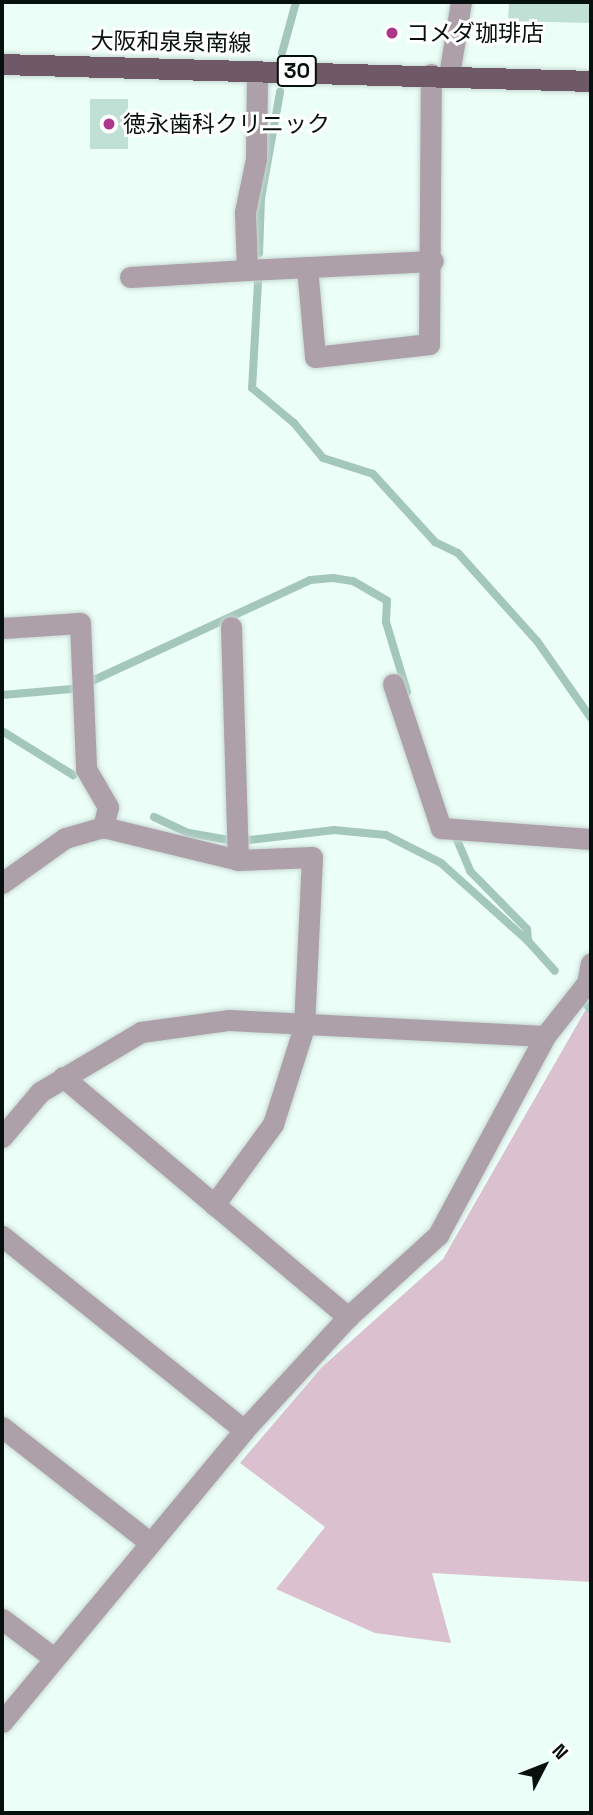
<!DOCTYPE html>
<html>
<head>
<meta charset="utf-8">
<style>
  body { margin:0 }
  #map { position:relative; width:593px; height:1815px; overflow:hidden; background:#ebfef7; font-family:"Space Grotesk","Noto Sans JP",sans-serif }
  div>[style] { position:absolute }
  .green>* { inset:0; background:#dbc0d0 }
  .stream>* { height:8px; margin:-4px; padding:0 4px; transform-origin:4px; border-radius:4px; background:#a4c7bc }
  .building>* { inset:0; background:#c0e0d5 }
  .roads { filter:drop-shadow(0 0 2px #c6d8d2) drop-shadow(0 0 2px #c6d8d2) }
  .minor>* { height:21px; margin:-10.5px; padding:0 10.5px; transform-origin:10.5px; border-radius:10.5px; background:#aea0a8 }
  .major>* { height:21px; margin:-10.5px; padding:0 10.5px; transform-origin:10.5px; border-radius:10.5px; background:#6f5966 }
  .dots>* { width:19px; height:19px; translate:-50% -50%; box-sizing:border-box; border:4px solid #fff; border-radius:50% }
  span { translate:-50% -50%; white-space:nowrap; text-align:center; line-height:1.15; -webkit-text-stroke:6px #fff; paint-order:stroke }
  .shield-label span { padding:2px 5px; background:#fff; border:2px solid; border-radius:5px; -webkit-text-stroke-width:0 }
  .shield-label { font-size:21px; color:#06110e; font-weight:700 }
  .poi-label { font-size:23px; color:#06110e }
  .left { translate:0 -50%; text-align:left }
  .street-label { font-size:23px; color:#06110e }
  .frame { position:absolute; inset:0; border:4px solid #06110e; pointer-events:none }
  .north { position:absolute; left:509px; top:1731px; width:70px; height:70px; -webkit-text-stroke:5px #fff; paint-order:stroke; rotate:48deg; font-size:19px; font-weight:700; line-height:28px; text-align:center; color:#06110e }
  .north::after { content:''; display:block; margin:auto; width:24px; height:32px; background:#06110e; clip-path:polygon(50% 0,100% 100%,50% 72%,0 100%) }
</style>
</head>
<body>
<div id="map">
  <div class="green">
    <div style="clip-path:polygon(586px 1009px,591px 1016px,591px 1582px,432px 1573px,451px 1643px,375px 1633px,276px 1589px,325px 1527px,240px 1463px,322px 1367px,443px 1259px)"></div>
  </div>
  <div class="stream">
    <div style="left:282px;top:53px;width:53px;rotate:-74.6deg"></div>
    <div style="left:259px;top:253px;width:55px;rotate:-87.9deg"></div>
    <div style="left:261px;top:198px;width:108px;rotate:-79.8deg"></div>
    <div style="left:258px;top:282px;width:106px;rotate:93.2deg"></div>
    <div style="left:252px;top:388px;width:55px;rotate:39.8deg"></div>
    <div style="left:294px;top:423px;width:45px;rotate:50.4deg"></div>
    <div style="left:323px;top:458px;width:52px;rotate:17.7deg"></div>
    <div style="left:373px;top:474px;width:92px;rotate:47.6deg"></div>
    <div style="left:435px;top:542px;width:25px;rotate:26deg"></div>
    <div style="left:458px;top:553px;width:118px;rotate:48.1deg"></div>
    <div style="left:537px;top:641px;width:94px;rotate:55deg"></div>
    <div style="left:94px;top:680px;width:238px;rotate:-24.8deg"></div>
    <div style="left:310px;top:580px;width:23px;rotate:-5deg"></div>
    <div style="left:333px;top:578px;width:20px;rotate:9deg"></div>
    <div style="left:353px;top:581px;width:39px;rotate:30deg"></div>
    <div style="left:387px;top:601px;width:21px;rotate:93deg"></div>
    <div style="left:386px;top:622px;width:73px;rotate:73.3deg"></div>
    <div style="left:2px;top:695px;width:70px;rotate:-4.9deg"></div>
    <div style="left:2px;top:731px;width:84px;rotate:31.8deg"></div>
    <div style="left:154px;top:817px;width:38px;rotate:25deg"></div>
    <div style="left:189px;top:833px;width:39px;rotate:10deg"></div>
    <div style="left:455px;top:835px;width:39px;rotate:67deg"></div>
    <div style="left:470px;top:871px;width:81px;rotate:45.5deg"></div>
    <div style="left:527px;top:929px;width:12px;rotate:85deg"></div>
    <div style="left:528px;top:941px;width:40px;rotate:48deg"></div>
    <div style="left:249px;top:840px;width:86px;rotate:-6.7deg"></div>
    <div style="left:334px;top:830px;width:52px;rotate:5.5deg"></div>
    <div style="left:386px;top:835px;width:62px;rotate:27deg"></div>
    <div style="left:441px;top:863px;width:117px;rotate:41.9deg"></div>
    <div style="left:586px;top:1004px;width:8px;rotate:50deg"></div>
  </div>
  <div class="building">
    <div style="clip-path:polygon(509px 2px,591px 2px,591px 23px,508px 21px)"></div>
    <div style="clip-path:polygon(90px 99px,128px 99px,128px 149px,90px 149px)"></div>
  </div>
  <div class="roads">
    <div class="minor">
      <div style="left:449px;top:75px;width:74px;rotate:-80.7deg"></div>
      <div style="left:307px;top:267px;width:90px;rotate:84.9deg"></div>
      <div style="left:315px;top:357px;width:115px;rotate:-6.5deg"></div>
      <div style="left:429px;top:344px;width:270px;rotate:-89.6deg"></div>
      <div style="left:247px;top:270px;width:186px;rotate:-2.8deg"></div>
      <div style="left:130px;top:277px;width:117px;rotate:-3.4deg"></div>
      <div style="left:247px;top:270px;width:58px;rotate:-92deg"></div>
      <div style="left:245px;top:212px;width:54px;rotate:-78.3deg"></div>
      <div style="left:256px;top:159px;width:88px;rotate:-89.3deg"></div>
      <div style="left:231px;top:627px;width:233px;rotate:88.3deg"></div>
      <div style="left:2px;top:628px;width:78px;rotate:-3.7deg"></div>
      <div style="left:80px;top:623px;width:146px;rotate:87.6deg"></div>
      <div style="left:86px;top:769px;width:44px;rotate:59.9deg"></div>
      <div style="left:108px;top:807px;width:21px;rotate:104deg"></div>
      <div style="left:393px;top:684px;width:152px;rotate:71.6deg"></div>
      <div style="left:441px;top:828px;width:150px;rotate:4.2deg"></div>
      <div style="left:2px;top:883px;width:77px;rotate:-35.5deg"></div>
      <div style="left:65px;top:838px;width:40px;rotate:-16deg"></div>
      <div style="left:103px;top:827px;width:139px;rotate:13.7deg"></div>
      <div style="left:238px;top:860px;width:74px;rotate:-2.3deg"></div>
      <div style="left:312px;top:857px;width:170px;rotate:92.7deg"></div>
      <div style="left:304px;top:1027px;width:102px;rotate:107.7deg"></div>
      <div style="left:273px;top:1124px;width:100px;rotate:126.1deg"></div>
      <div style="left:63px;top:1077px;width:373px;rotate:40.1deg"></div>
      <div style="left:2px;top:1137px;width:59px;rotate:-49.8deg"></div>
      <div style="left:40px;top:1092px;width:117px;rotate:-30.7deg"></div>
      <div style="left:141px;top:1032px;width:89px;rotate:-7.8deg"></div>
      <div style="left:229px;top:1020px;width:316px;rotate:2.9deg"></div>
      <div style="left:2px;top:1236px;width:310px;rotate:38.7deg"></div>
      <div style="left:2px;top:1427px;width:185px;rotate:38deg"></div>
      <div style="left:2px;top:1619px;width:65px;rotate:36.9deg"></div>
      <div style="left:2px;top:1722px;width:379px;rotate:-50.3deg"></div>
      <div style="left:244px;top:1430px;width:154px;rotate:-47.4deg"></div>
      <div style="left:348px;top:1317px;width:122px;rotate:-42.3deg"></div>
      <div style="left:438px;top:1235px;width:226px;rotate:-61.7deg"></div>
      <div style="left:545px;top:1036px;width:68px;rotate:-51.6deg"></div>
      <div style="left:587px;top:983px;width:20px;rotate:-79deg"></div>
    </div>
    <div class="major">
      <div style="left:2px;top:64px;width:589px;rotate:1.65deg"></div>
    </div>
  </div>
  <div class="dots">
    <div style="left:392px;top:33px;background:#af378b"></div>
    <div style="left:109px;top:124px;background:#af378b"></div>
  </div>
  <div class="shield-label">
    <span style="left:297px;top:71px">30</span>
  </div>
  <div class="poi-label">
    <span class="left" style="left:406px;top:33px">コメダ珈琲店</span>
    <span class="left" style="left:123px;top:124px">徳永歯科クリニック</span>
  </div>
  <div class="street-label">
    <span style="left:171px;top:42px;rotate:1deg">大阪和泉泉南線</span>
  </div>
  <div class="frame"></div>
  <div class="north">N</div>
</div>
</body>
</html>
